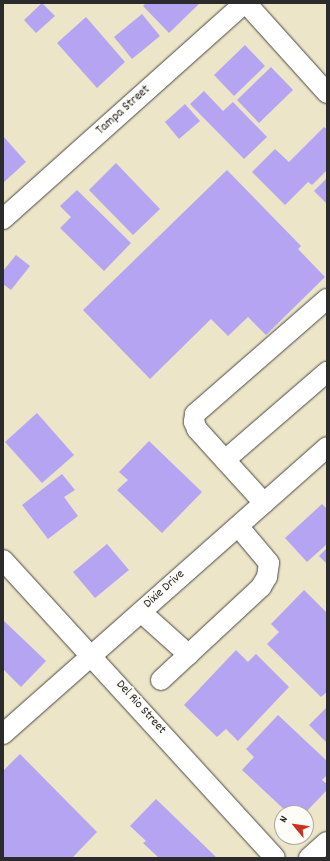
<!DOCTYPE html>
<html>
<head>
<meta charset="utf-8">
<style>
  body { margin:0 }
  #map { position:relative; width:330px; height:861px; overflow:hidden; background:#ede5c8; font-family:Dekko,sans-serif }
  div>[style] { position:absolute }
  .building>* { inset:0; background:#b5a4f1 }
  .roads { filter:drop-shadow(0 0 1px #484743) drop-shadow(0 0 1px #484743) }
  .minor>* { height:20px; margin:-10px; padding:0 10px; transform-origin:10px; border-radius:10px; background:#fff }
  span { translate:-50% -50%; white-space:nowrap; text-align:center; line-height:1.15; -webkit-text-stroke:4px #fdfcf7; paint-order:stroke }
  .street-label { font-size:13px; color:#2b2b2b }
  .frame { position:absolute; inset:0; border:4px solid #2b2b2b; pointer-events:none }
  .north { position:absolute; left:274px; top:805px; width:40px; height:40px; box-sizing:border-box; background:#fdfcf7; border:1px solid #a9a8a5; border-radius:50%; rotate:299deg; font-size:11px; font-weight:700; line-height:16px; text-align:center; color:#2b2b2b }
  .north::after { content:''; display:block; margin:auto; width:14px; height:18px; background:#c8321e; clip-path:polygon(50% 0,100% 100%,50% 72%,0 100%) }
</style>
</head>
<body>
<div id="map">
  <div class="building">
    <div style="clip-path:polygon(42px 3px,55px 16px,36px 33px,24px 20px)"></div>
    <div style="clip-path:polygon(146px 3px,200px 3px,169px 33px,143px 6px)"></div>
    <div style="clip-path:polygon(142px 14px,160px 36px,132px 59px,114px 37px)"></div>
    <div style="clip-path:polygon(86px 17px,125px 62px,97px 88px,57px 43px)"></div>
    <div style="clip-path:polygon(245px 45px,265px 66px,234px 96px,214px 75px)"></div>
    <div style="clip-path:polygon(271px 67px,293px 90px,259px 123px,237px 100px)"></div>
    <div style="clip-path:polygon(204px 91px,223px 111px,233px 102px,267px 137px,244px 159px,190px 104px)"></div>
    <div style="clip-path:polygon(185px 104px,200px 121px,179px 139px,165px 122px)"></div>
    <div style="clip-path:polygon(324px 127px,327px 129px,327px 170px,312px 185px,308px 182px,285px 205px,252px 172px,275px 149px,289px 162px)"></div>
    <div style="clip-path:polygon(3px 136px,26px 162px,4px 182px,3px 181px)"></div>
    <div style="clip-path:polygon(116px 163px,160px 209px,133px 235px,89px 190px)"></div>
    <div style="clip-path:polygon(227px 170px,301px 246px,298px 249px,325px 277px,266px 335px,248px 317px,228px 336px,211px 319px,150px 379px,83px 310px)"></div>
    <div style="clip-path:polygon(327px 178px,327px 204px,314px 191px)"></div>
    <div style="clip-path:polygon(77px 190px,131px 243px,104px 271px,60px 228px,71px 217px,60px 206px)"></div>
    <div style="clip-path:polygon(16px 255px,30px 266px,11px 290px,3px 284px,3px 271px)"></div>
    <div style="clip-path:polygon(37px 413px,74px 455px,42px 483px,5px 442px)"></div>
    <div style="clip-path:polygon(149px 441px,202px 492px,162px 533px,117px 490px,128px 480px,119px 472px)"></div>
    <div style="clip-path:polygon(62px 474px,75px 490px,64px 497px,78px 516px,48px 539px,22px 505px)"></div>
    <div style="clip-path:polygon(322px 504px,327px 509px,327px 544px,307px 562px,285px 538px)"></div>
    <div style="clip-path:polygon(107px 544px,129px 570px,95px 598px,73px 572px)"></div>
    <div style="clip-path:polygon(327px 548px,327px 564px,319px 556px)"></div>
    <div style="clip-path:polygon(304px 590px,327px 613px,327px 692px,321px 697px,267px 644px,279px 632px,271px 624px)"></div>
    <div style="clip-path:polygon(3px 620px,46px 661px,21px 687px,3px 669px)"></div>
    <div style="clip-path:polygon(236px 650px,248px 662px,256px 654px,289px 687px,238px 741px,226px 729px,217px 737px,184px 705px)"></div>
    <div style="clip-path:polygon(327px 707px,327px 743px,309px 725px)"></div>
    <div style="clip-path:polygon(278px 715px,327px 761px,327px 775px,322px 780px,327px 784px,327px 790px,305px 813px,288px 813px,242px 770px,254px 757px,246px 749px)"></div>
    <div style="clip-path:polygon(20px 754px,97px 832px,72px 858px,3px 858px,3px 771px)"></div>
    <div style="clip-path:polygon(156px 799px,216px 857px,215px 858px,159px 858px,143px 843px,146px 841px,130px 826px)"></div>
  </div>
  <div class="roads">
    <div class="minor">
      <div style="left:246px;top:3px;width:121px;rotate:48deg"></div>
      <div style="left:3px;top:219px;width:324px;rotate:-41.8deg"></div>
      <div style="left:225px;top:460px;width:135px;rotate:-40.8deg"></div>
      <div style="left:264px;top:503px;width:100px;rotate:-132.2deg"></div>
      <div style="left:197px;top:429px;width:8px;rotate:-113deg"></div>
      <div style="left:194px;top:422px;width:8px;rotate:-83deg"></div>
      <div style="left:195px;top:414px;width:175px;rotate:-41.1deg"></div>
      <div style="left:3px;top:560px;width:403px;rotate:47.6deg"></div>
      <div style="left:141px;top:612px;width:64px;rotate:41.9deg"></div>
      <div style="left:161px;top:680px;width:137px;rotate:-42.9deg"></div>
      <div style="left:261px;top:587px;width:12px;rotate:-59deg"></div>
      <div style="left:267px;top:577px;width:14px;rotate:-82deg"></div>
      <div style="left:269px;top:563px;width:48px;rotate:-130deg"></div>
      <div style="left:3px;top:734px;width:433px;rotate:-41.5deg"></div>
      <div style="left:309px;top:858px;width:24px;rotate:-42deg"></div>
    </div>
  </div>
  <div class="street-label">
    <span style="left:124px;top:111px;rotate:-42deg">Tampa Street</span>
    <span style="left:165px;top:590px;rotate:-42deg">Dixie Drive</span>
    <span style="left:140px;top:708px;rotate:48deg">Del Rio Street</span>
  </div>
  <div class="frame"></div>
  <div class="north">N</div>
</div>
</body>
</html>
